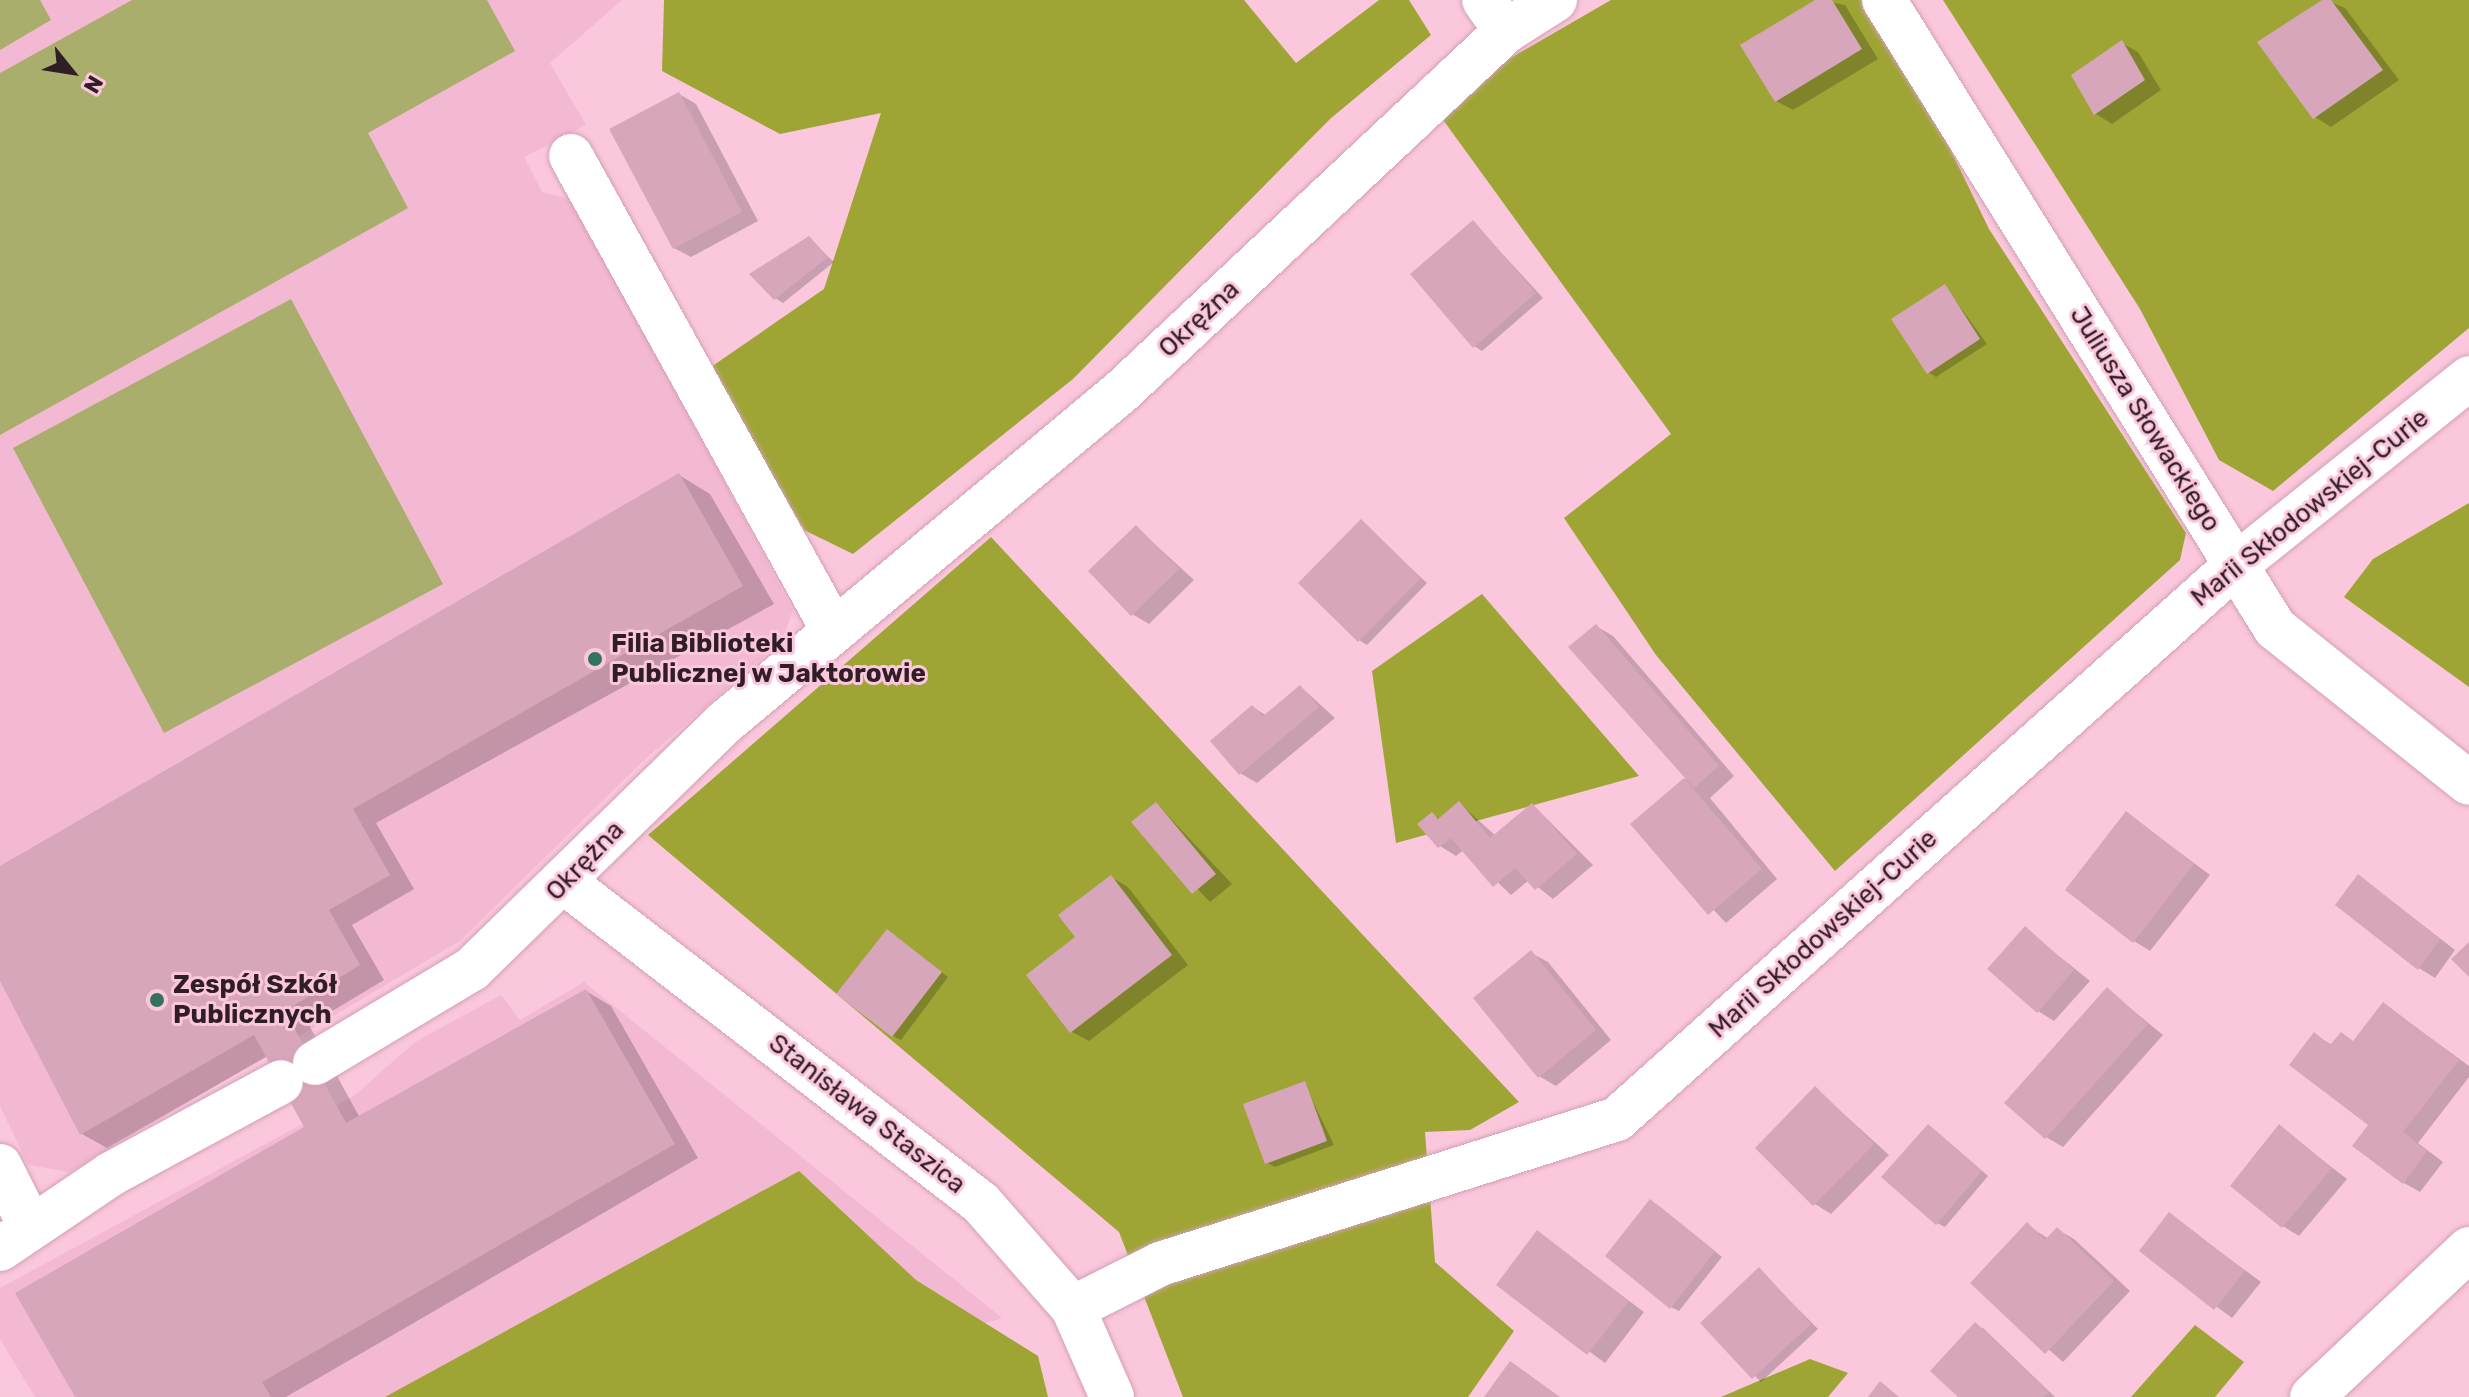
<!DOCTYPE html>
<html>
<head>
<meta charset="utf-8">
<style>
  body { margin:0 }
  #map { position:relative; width:2469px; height:1397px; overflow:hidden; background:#fbc7dc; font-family:Rubik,sans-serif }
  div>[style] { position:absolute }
  .built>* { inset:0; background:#f4b9d2 }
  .green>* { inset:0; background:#a9ae6c }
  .forest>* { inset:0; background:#9fa535 }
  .shadow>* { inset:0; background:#0003 }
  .building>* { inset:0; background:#d8a6bb }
  .roads { filter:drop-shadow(0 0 2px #d2a0b5) drop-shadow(0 0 2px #d2a0b5) }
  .minor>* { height:44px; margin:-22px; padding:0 22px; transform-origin:22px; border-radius:22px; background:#fff }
  .dots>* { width:22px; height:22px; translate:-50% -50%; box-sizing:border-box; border:4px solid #fbc7dc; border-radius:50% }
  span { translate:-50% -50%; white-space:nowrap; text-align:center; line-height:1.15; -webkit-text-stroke:6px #fbc7dc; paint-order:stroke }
  .street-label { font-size:26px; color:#301e26 }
  .poi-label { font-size:26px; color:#301e26; font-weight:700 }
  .left { translate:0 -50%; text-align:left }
  .north { position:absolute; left:32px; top:32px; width:80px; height:80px; -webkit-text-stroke:6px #fbc7dc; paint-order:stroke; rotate:120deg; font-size:22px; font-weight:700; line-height:32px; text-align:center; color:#301e26 }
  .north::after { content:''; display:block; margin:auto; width:28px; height:36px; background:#301e26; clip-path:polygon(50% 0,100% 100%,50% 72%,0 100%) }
</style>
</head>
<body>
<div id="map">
  <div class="built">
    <div style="clip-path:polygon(0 0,622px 0,550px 63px,586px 125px,524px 157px,542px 192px,574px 200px,793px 611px,782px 640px,642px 762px,460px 941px,70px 1172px,28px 1165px,0 1106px)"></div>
    <div style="clip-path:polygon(584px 982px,1002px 1318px,761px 1397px,35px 1397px,0 1339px,0 1288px,354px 1096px,415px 1042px,501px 995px,520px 1020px)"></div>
  </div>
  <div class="green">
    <div style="clip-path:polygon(0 0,40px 0,51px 20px,0 50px)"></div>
    <div style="clip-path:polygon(132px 0,487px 0,515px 51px,368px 133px,408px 208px,0 435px,0 73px)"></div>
    <div style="clip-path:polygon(291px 299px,443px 584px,164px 733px,13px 448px)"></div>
  </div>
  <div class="forest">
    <div style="clip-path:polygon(664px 0,1244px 0,1296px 63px,1379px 0,1409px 0,1431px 35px,1330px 119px,1073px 379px,853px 554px,804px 530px,711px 367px,824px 289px,881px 113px,780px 134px,662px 71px)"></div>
    <div style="clip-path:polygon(1611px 0,1870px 0,1906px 58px,1989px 229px,2186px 533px,2180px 560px,1835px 871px,1656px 655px,1564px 518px,1671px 434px,1441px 117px,1507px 60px)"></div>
    <div style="clip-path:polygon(1943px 0,2469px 0,2469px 328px,2273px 491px,2219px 460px,2140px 309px)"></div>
    <div style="clip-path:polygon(2469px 503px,2469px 687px,2344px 597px,2373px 559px)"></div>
    <div style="clip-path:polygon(991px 537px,1519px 1102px,1470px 1130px,1425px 1132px,1435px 1262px,1514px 1331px,1468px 1397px,1183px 1397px,1119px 1232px,648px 835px)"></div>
    <div style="clip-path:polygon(1482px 594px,1639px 776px,1396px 843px,1372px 671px)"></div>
    <div style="clip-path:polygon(799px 1171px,916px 1280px,1038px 1356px,1048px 1397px,385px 1397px)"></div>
    <div style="clip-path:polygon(2195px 1325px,2244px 1362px,2215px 1397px,2131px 1397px)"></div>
    <div style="clip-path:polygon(1810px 1359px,1848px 1373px,1828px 1397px,1721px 1397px)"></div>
  </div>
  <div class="shadow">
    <div style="clip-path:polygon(1819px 0,1845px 5px,1878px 59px,1793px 110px,1776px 101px)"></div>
    <div style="clip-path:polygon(2326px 0,2345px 8px,2399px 80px,2331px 127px,2315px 117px)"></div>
    <div style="clip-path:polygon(2122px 43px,2138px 52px,2161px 90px,2112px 124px,2096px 114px,2073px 76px)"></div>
    <div style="clip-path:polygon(679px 94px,696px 104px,758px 221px,691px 257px,674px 248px)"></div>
    <div style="clip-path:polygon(1473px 222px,1543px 298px,1482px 351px,1474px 346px)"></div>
    <div style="clip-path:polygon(809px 239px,834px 262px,783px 303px,775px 298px)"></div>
    <div style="clip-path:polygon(1945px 286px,1987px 344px,1936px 377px,1928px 372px)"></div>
    <div style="clip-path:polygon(679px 475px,710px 494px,774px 604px,376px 823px,414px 889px,352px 925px,384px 980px,309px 1025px,360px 1118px,586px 991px,611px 1006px,698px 1158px,286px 1397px,77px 1397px,307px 1128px,268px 1056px,107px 1148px,82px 1134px,0 976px,0 868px)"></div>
    <div style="clip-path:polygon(1361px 522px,1427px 583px,1367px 645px,1359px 640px)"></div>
    <div style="clip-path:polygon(1136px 527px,1194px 580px,1149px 624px,1132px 614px)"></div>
    <div style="clip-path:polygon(1596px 626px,1613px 636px,1734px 776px,1710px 798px,1777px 879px,1726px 923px,1633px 824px,1687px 778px)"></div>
    <div style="clip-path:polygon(1301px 687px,1335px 718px,1257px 783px,1240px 773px,1253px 707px,1267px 716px)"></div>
    <div style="clip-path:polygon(1459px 803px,1496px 836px,1533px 805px,1593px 865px,1553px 899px,1529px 880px,1511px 895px,1464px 850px,1456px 856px,1440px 846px,1432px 814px,1440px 819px)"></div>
    <div style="clip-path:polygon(1157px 804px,1232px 884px,1210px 902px,1134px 823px)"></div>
    <div style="clip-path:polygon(2127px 813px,2210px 875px,2150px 951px,2134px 941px)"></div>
    <div style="clip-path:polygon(2359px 876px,2455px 950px,2435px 978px,2419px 968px)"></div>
    <div style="clip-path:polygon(1111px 877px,1128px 887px,1188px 965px,1089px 1041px,1072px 1032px,1077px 938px)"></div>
    <div style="clip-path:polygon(2025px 929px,2090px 981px,2054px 1021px,2038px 1011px)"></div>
    <div style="clip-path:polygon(896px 936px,948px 977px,901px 1040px,893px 1036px)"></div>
    <div style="clip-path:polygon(1531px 953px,1548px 962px,1611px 1040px,1556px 1086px,1539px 1076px)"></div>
    <div style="clip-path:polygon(2108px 990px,2163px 1035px,2063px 1147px,2046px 1137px)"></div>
    <div style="clip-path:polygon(2384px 1004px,2469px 1066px,2469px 1077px,2418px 1143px,2443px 1162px,2420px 1192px,2404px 1183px,2315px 1035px,2332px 1045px,2355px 1042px)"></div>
    <div style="clip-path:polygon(1304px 1083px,1334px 1145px,1275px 1167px,1267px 1163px)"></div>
    <div style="clip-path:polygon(1816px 1089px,1889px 1155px,1831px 1214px,1815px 1204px)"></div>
    <div style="clip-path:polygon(2279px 1127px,2347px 1179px,2299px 1236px,2283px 1226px)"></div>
    <div style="clip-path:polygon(1936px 1131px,1988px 1176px,1945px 1227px,1937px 1223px)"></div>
    <div style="clip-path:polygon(1659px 1206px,1722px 1257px,1679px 1311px,1671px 1307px)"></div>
    <div style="clip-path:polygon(2170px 1215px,2261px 1282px,2232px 1318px,2142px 1251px)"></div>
    <div style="clip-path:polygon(2027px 1225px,2049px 1239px,2058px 1230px,2074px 1239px,2130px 1291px,2063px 1362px,1973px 1283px)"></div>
    <div style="clip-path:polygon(1538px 1233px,1644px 1312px,1605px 1363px,1498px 1284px)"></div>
    <div style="clip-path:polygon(1759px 1270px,1818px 1329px,1761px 1382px,1703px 1323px)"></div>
    <div style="clip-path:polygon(1976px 1325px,1984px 1329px,2055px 1397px,1961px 1397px)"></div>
  </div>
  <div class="building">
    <div style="clip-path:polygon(1815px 0,1832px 0,1862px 49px,1775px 102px,1740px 45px)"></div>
    <div style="clip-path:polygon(2322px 0,2331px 0,2383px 70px,2313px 119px,2257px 42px)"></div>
    <div style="clip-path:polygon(2122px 40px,2145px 80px,2094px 115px,2071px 75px)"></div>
    <div style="clip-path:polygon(679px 92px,742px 212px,673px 249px,609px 129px)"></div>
    <div style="clip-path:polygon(1473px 220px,1536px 293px,1473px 348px,1410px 274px)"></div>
    <div style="clip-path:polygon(809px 236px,828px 257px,774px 300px,749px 274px)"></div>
    <div style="clip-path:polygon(1945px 284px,1980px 339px,1927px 374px,1891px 319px)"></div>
    <div style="clip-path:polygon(679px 473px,743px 586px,353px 809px,390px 875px,329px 910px,360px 965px,285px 1011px,346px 1123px,586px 989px,675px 1144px,262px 1382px,271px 1397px,75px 1397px,15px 1293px,304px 1127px,254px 1035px,80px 1135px,0 981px,0 866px)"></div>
    <div style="clip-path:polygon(1361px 519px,1421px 578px,1358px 642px,1298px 583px)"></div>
    <div style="clip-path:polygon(1136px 525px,1179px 569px,1131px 616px,1088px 571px)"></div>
    <div style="clip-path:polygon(1596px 624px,1719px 766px,1694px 788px,1568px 647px)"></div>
    <div style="clip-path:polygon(1300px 685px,1319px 707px,1239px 775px,1210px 741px,1252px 705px,1263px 716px)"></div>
    <div style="clip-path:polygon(1684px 778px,1762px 869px,1708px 915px,1630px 824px)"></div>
    <div style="clip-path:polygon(1459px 801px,1490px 838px,1532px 803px,1577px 854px,1535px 890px,1515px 868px,1493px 887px,1451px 838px,1438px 848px,1417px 824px,1432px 812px,1438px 819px)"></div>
    <div style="clip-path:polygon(1156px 802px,1216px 874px,1192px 894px,1131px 822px)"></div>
    <div style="clip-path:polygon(2126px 811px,2194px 864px,2133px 943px,2065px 890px)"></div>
    <div style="clip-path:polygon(2358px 874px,2440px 939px,2418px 970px,2335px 905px)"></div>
    <div style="clip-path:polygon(1111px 875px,1172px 955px,1070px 1033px,1026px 975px,1075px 937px,1058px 915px)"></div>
    <div style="clip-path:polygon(2025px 926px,2074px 970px,2037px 1013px,1987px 969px)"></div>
    <div style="clip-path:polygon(887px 929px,942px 972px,892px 1037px,836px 994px)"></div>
    <div style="clip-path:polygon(2469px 942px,2469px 977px,2451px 959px)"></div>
    <div style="clip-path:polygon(1531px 950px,1596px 1030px,1538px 1078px,1473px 998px)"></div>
    <div style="clip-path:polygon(2107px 987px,2148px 1024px,2045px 1139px,2004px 1103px)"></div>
    <div style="clip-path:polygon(2383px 1002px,2459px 1060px,2403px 1132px,2427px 1151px,2403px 1184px,2352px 1146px,2368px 1125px,2289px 1065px,2314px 1032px,2330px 1045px,2341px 1032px,2353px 1041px)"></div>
    <div style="clip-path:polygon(1305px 1081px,1327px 1141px,1265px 1164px,1243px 1104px)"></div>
    <div style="clip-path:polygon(1815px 1086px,1874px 1144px,1813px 1206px,1755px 1148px)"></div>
    <div style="clip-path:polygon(1928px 1124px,1982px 1171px,1936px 1225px,1881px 1177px)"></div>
    <div style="clip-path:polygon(2279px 1124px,2332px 1168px,2282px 1228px,2230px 1186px)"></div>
    <div style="clip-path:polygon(1650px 1199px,1715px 1251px,1670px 1309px,1605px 1256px)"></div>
    <div style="clip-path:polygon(2169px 1212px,2245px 1271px,2214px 1310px,2139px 1251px)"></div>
    <div style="clip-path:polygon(2027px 1222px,2045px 1240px,2057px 1227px,2114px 1281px,2045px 1354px,1970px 1283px)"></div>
    <div style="clip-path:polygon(1537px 1230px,1629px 1301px,1587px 1355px,1496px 1285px)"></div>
    <div style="clip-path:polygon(1759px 1267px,1811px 1324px,1752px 1379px,1700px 1323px)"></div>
    <div style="clip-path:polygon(1975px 1322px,2049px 1392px,2044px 1397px,1958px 1397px,1930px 1371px)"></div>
    <div style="clip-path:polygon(1510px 1361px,1560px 1397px,1484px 1397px)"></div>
    <div style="clip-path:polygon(1880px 1381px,1899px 1397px,1868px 1397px)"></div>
  </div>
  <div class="roads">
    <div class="minor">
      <div style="left:1484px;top:0;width:38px;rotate:55deg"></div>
      <div style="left:1884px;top:0;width:740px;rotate:58.09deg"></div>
      <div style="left:2275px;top:628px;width:248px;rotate:38.6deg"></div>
      <div style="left:571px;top:156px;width:539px;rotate:61.06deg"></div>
      <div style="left:564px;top:882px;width:526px;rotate:37.59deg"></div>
      <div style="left:981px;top:1203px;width:140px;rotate:48.8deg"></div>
      <div style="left:1073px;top:1308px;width:97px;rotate:66.3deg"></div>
      <div style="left:315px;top:1063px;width:183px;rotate:-30.9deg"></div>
      <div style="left:472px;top:969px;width:352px;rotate:-44.3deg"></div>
      <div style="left:724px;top:723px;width:518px;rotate:-39.83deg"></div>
      <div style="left:1122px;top:391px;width:526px;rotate:-43.15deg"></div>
      <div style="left:1506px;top:31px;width:58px;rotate:-32.3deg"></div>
      <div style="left:0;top:1166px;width:65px;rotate:63.4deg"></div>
      <div style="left:0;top:1249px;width:134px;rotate:-34deg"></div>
      <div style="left:111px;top:1174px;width:193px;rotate:-28.4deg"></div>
      <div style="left:1073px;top:1308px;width:97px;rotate:-26.8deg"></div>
      <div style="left:1160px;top:1264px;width:479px;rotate:-17.6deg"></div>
      <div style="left:1617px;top:1119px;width:831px;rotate:-41.83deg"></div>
      <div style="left:2236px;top:565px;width:299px;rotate:-38.7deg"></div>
      <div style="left:2312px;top:1397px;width:216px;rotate:-43.3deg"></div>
    </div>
  </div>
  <div class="dots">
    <div style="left:595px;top:659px;background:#327260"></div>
    <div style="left:157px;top:1000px;background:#327260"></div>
  </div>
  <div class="street-label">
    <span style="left:1199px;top:319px;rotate:-43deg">Okrężna</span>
    <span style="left:2145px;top:419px;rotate:58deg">Juliusza Słowackiego</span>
    <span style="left:2310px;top:508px;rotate:-39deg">Marii Skłodowskiej-Curie</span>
    <span style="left:585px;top:861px;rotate:-46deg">Okrężna</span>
    <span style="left:1823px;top:934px;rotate:-42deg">Marii Skłodowskiej-Curie</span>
    <span style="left:867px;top:1114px;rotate:38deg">Stanisława Staszica</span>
  </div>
  <div class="poi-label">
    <span class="left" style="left:611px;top:659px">Filia Biblioteki<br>Publicznej w Jaktorowie</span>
    <span class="left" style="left:173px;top:1000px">Zespół Szkół<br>Publicznych</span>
  </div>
  <div class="north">N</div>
</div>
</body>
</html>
